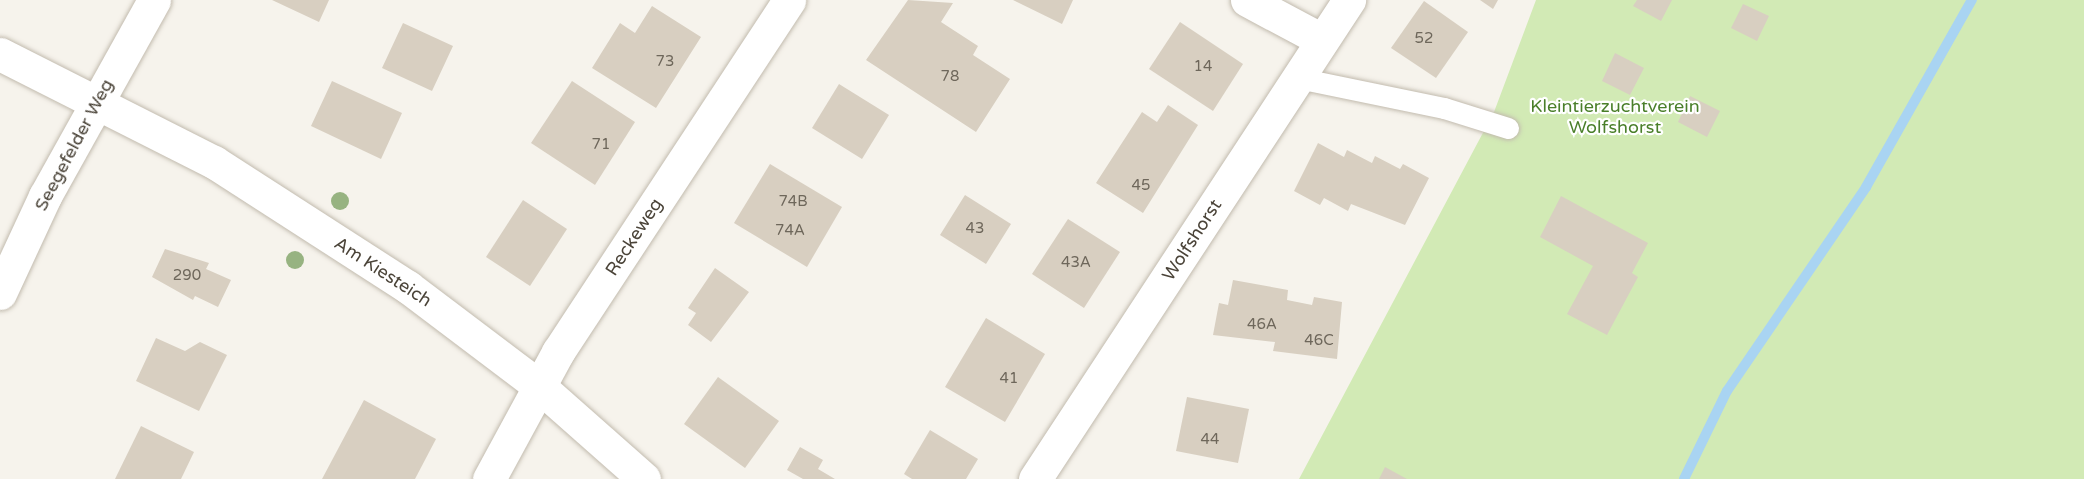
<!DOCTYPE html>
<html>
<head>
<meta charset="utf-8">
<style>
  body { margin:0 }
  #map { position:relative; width:2084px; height:479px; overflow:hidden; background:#f6f3ec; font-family:"Varela Round",sans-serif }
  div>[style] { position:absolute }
  .green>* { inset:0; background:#d2eab5 }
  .stream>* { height:10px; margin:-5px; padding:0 5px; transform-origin:5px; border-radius:5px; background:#a9d4f2 }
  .building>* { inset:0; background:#d8cfc1 }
  .roads { filter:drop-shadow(0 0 2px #c2bbae) drop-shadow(0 0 2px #c2bbae) }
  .service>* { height:21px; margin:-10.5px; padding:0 10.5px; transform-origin:10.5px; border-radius:10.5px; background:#fff }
  .minor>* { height:33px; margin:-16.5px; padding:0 16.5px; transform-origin:16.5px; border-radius:16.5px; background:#fff }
  .tertiary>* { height:33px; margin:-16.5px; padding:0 16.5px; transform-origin:16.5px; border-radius:16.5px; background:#fff }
  .trees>* { width:18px; height:18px; margin:-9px; border-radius:50%; background:#97b381 }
  span { translate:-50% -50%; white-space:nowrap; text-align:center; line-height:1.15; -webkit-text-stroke:4.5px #fff; paint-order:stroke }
  .number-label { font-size:15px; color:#6e675b }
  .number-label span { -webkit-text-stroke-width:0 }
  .park-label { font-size:18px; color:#4a7f2a }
  .street-label { font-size:18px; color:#4b4439 }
</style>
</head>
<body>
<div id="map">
  <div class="green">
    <div style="clip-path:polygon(1536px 0,2084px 0,2084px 479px,1299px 479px,1494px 112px)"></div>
  </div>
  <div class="stream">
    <div style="left:1684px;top:479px;width:98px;rotate:-64deg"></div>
    <div style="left:1727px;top:391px;width:247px;rotate:-55.7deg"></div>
    <div style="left:1866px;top:187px;width:215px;rotate:-60.5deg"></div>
  </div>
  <div class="building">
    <div style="clip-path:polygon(272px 0,329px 0,319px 22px)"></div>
    <div style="clip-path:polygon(908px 0,953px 3px,941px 22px,978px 46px,973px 55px,1010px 79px,976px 132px,866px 60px)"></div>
    <div style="clip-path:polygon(1013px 0,1073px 0,1062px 24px)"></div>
    <div style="clip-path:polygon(1480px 0,1498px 0,1493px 9px)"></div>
    <div style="clip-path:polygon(1637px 0,1672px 0,1661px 21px,1633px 6px)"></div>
    <div style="clip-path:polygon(1424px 1px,1468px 32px,1436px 78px,1391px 48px)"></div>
    <div style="clip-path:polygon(1743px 4px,1769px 16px,1757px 41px,1731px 28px)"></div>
    <div style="clip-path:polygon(652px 6px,701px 37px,656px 108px,592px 68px,620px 23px,635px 33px)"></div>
    <div style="clip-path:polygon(1180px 22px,1243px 64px,1213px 111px,1149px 69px)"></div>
    <div style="clip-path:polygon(403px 23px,453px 46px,432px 91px,382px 68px)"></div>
    <div style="clip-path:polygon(1615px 53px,1644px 68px,1630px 95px,1602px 81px)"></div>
    <div style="clip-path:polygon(332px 81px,402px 113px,381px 159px,311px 126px)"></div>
    <div style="clip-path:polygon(572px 81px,635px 122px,595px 185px,531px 143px)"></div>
    <div style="clip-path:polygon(839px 84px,889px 115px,862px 159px,812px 128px)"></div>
    <div style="clip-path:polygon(1690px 96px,1720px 111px,1707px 137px,1678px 122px)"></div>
    <div style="clip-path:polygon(1168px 105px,1198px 125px,1143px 213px,1096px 183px,1142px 112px,1157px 122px)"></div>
    <div style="clip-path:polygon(1318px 143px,1344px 157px,1347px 150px,1372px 163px,1375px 156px,1400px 169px,1403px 164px,1429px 178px,1405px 225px,1351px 204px,1348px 211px,1324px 198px,1320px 205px,1294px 191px)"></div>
    <div style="clip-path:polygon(770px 164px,842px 207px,807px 267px,734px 223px)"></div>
    <div style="clip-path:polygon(965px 195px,1011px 224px,986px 264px,940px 235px)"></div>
    <div style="clip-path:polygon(1561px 196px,1648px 243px,1632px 273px,1638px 277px,1607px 335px,1567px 314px,1593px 266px,1540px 237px)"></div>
    <div style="clip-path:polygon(523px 200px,567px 229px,530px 286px,486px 257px)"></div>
    <div style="clip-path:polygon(1068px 219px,1120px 252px,1084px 308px,1032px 274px)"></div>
    <div style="clip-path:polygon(165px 249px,209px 263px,206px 269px,231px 280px,218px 307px,195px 296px,193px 300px,152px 277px)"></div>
    <div style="clip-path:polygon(715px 268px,749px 292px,711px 342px,688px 325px,696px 313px,688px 308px)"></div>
    <div style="clip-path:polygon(1233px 280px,1288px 290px,1287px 300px,1312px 305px,1314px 297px,1342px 302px,1337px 359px,1273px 351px,1275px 342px,1213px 335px,1219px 303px,1228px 305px)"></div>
    <div style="clip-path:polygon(986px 318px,1045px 354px,1005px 422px,945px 387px)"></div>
    <div style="clip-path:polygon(156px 338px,185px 351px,200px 342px,227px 355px,199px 411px,136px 381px)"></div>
    <div style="clip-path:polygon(718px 377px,779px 421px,745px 468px,684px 424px)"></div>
    <div style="clip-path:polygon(1187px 397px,1249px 409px,1238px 463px,1176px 451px)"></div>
    <div style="clip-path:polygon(364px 400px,436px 439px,415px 479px,322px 479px)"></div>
    <div style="clip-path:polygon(141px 426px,194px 452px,181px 479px,115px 479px)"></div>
    <div style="clip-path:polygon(930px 430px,978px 459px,966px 479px,912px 479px,904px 474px)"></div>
    <div style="clip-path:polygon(800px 447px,823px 460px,818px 469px,835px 479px,803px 479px,787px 470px)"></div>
    <div style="clip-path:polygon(1385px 467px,1407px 479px,1379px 479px)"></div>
  </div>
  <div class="roads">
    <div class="service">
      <div style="left:1298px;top:78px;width:149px;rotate:11.6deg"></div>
      <div style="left:1444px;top:108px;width:67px;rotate:17.4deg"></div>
    </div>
    <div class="minor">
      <div style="left:1247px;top:0;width:85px;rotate:28.1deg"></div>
      <div style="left:489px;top:479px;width:145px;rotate:-61.5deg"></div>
      <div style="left:558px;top:352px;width:421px;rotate:-56.7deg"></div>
      <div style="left:1035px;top:479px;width:573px;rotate:-56.75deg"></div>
    </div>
    <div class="tertiary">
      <div style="left:0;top:54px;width:240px;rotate:26.8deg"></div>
      <div style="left:214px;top:162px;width:231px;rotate:32.8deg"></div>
      <div style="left:408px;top:287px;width:164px;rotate:37.1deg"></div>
      <div style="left:539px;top:386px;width:140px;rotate:41.5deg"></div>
      <div style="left:0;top:293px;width:107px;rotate:-65.1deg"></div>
      <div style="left:45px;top:196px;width:224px;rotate:-60.9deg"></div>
    </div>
  </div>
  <div class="trees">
    <div style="left:340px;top:201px"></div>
    <div style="left:295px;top:260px"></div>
  </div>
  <div class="number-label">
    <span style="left:1424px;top:39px">52</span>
    <span style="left:665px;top:62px">73</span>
    <span style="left:1203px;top:67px">14</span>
    <span style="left:950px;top:77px">78</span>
    <span style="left:601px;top:145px">71</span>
    <span style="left:1141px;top:186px">45</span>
    <span style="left:793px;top:202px">74B</span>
    <span style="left:975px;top:229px">43</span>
    <span style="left:790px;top:231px">74A</span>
    <span style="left:1076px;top:263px">43A</span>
    <span style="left:187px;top:276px">290</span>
    <span style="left:1262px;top:325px">46A</span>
    <span style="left:1319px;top:341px">46C</span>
    <span style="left:1009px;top:379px">41</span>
    <span style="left:1210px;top:440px">44</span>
  </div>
  <div class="park-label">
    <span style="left:1615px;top:117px">Kleintierzuchtverein<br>Wolfshorst</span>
  </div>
  <div class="street-label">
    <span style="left:74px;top:145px;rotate:-62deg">Seegefelder Weg</span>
    <span style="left:634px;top:237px;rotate:-57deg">Reckeweg</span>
    <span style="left:1192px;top:240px;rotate:-57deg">Wolfshorst</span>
    <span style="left:383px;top:272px;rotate:33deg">Am Kiesteich</span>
  </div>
</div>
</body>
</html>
